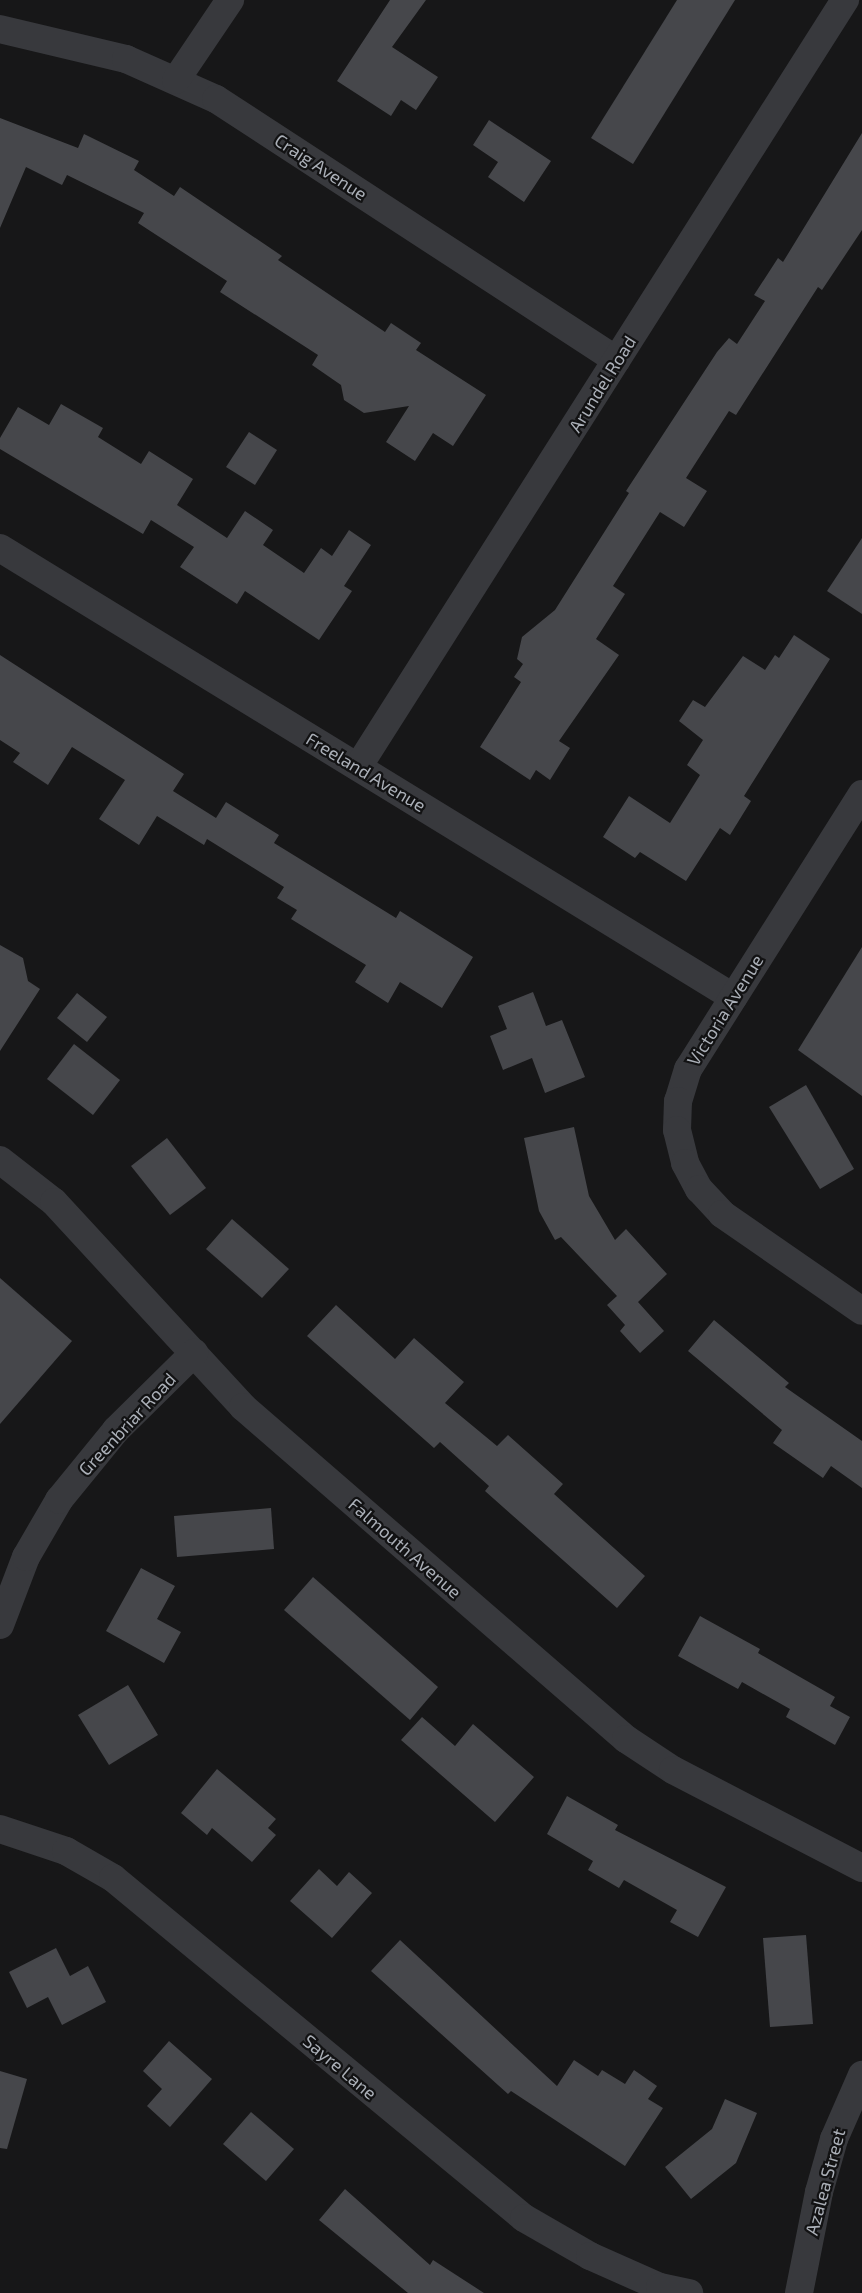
<!DOCTYPE html>
<html>
<head>
<meta charset="utf-8">
<style>
  body { margin:0 }
  #map { position:relative; width:862px; height:2293px; overflow:hidden; background:#171718; font-family:"Exo 2",sans-serif }
  div>[style] { position:absolute }
  .building>* { inset:0; background:#46474b }
  .street>* { height:28px; margin:-14px; padding:0 14px; transform-origin:14px; border-radius:14px; background:#38393d }
  span { translate:-50% -50%; white-space:nowrap; text-align:center; line-height:1.15; -webkit-text-stroke:4.5px #121213; paint-order:stroke }
  .street-label { font-size:18px; color:#aaafb7 }
</style>
</head>
<body>
<div id="map">
  <div class="building">
    <div style="clip-path:polygon(390px 0,426px 0,392px 47px,438px 77px,416px 110px,401px 100px,391px 116px,337px 81px)"></div>
    <div style="clip-path:polygon(677px 0,735px 0,633px 164px,591px 138px)"></div>
    <div style="clip-path:polygon(0 118px,78px 148px,84px 134px,139px 161px,134px 170px,174px 196px,180px 187px,282px 256px,278px 260px,385px 332px,391px 323px,421px 343px,416px 350px,486px 395px,453px 446px,433px 433px,415px 461px,386px 442px,409px 406px,364px 413px,344px 400px,341px 385px,312px 365px,318px 355px,220px 292px,227px 281px,138px 223px,144px 213px,67px 175px,62px 185px,26px 167px,0 228px)"></div>
    <div style="clip-path:polygon(489px 120px,551px 161px,524px 202px,488px 177px,498px 162px,473px 145px)"></div>
    <div style="clip-path:polygon(862px 133px,862px 230px,822px 290px,818px 287px,736px 415px,729px 411px,686px 478px,707px 491px,684px 527px,660px 512px,613px 586px,625px 594px,596px 639px,619px 655px,559px 741px,570px 748px,550px 780px,536px 770px,530px 780px,480px 747px,521px 682px,514px 677px,523px 664px,517px 659px,522px 637px,555px 610px,629px 493px,626px 491px,717px 352px,729px 338px,737px 344px,765px 301px,754px 295px,778px 258px,783px 262px)"></div>
    <div style="clip-path:polygon(61px 404px,103px 428px,98px 437px,141px 464px,149px 451px,193px 479px,177px 505px,227px 538px,245px 511px,273px 530px,263px 545px,304px 573px,321px 548px,332px 556px,349px 530px,371px 545px,344px 586px,352px 591px,319px 640px,245px 591px,237px 604px,180px 567px,194px 547px,151px 520px,143px 534px,0 449px,0 438px,18px 407px,49px 425px)"></div>
    <div style="clip-path:polygon(249px 432px,277px 450px,255px 485px,226px 467px)"></div>
    <div style="clip-path:polygon(862px 538px,862px 614px,827px 591px)"></div>
    <div style="clip-path:polygon(794px 635px,830px 659px,744px 796px,751px 801px,730px 835px,720px 828px,686px 881px,640px 852px,635px 858px,603px 837px,629px 796px,670px 823px,700px 775px,687px 765px,703px 740px,679px 721px,693px 700px,705px 707px,743px 656px,765px 670px,775px 655px,779px 658px)"></div>
    <div style="clip-path:polygon(0 655px,184px 774px,173px 791px,216px 818px,226px 802px,279px 835px,274px 843px,396px 918px,400px 911px,473px 957px,442px 1008px,400px 982px,388px 1003px,355px 982px,366px 965px,291px 919px,297px 910px,277px 898px,284px 887px,207px 839px,204px 845px,157px 816px,139px 845px,99px 819px,125px 780px,72px 747px,48px 785px,13px 762px,20px 753px,0 740px)"></div>
    <div style="clip-path:polygon(0 945px,23px 958px,28px 981px,40px 989px,0 1051px)"></div>
    <div style="clip-path:polygon(862px 947px,862px 1096px,798px 1050px)"></div>
    <div style="clip-path:polygon(533px 992px,546px 1026px,562px 1020px,585px 1077px,545px 1093px,532px 1058px,503px 1070px,490px 1036px,507px 1029px,498px 1006px)"></div>
    <div style="clip-path:polygon(77px 993px,107px 1017px,87px 1042px,57px 1018px)"></div>
    <div style="clip-path:polygon(74px 1044px,120px 1080px,93px 1115px,47px 1079px)"></div>
    <div style="clip-path:polygon(806px 1085px,854px 1169px,820px 1189px,769px 1107px)"></div>
    <div style="clip-path:polygon(574px 1127px,589px 1196px,615px 1240px,626px 1229px,667px 1274px,638px 1302px,664px 1331px,640px 1353px,620px 1331px,625px 1325px,607px 1305px,617px 1296px,561px 1237px,555px 1240px,539px 1211px,524px 1138px)"></div>
    <div style="clip-path:polygon(167px 1138px,206px 1188px,170px 1215px,131px 1166px)"></div>
    <div style="clip-path:polygon(232px 1219px,289px 1269px,262px 1298px,206px 1249px)"></div>
    <div style="clip-path:polygon(0 1278px,72px 1341px,0 1424px)"></div>
    <div style="clip-path:polygon(336px 1305px,395px 1359px,414px 1338px,464px 1382px,445px 1403px,497px 1446px,508px 1435px,563px 1484px,554px 1494px,645px 1576px,617px 1608px,485px 1491px,489px 1486px,440px 1442px,434px 1448px,307px 1336px)"></div>
    <div style="clip-path:polygon(714px 1320px,789px 1383px,785px 1387px,862px 1441px,862px 1488px,831px 1466px,823px 1478px,773px 1443px,782px 1430px,688px 1351px)"></div>
    <div style="clip-path:polygon(271px 1508px,274px 1549px,177px 1557px,174px 1516px)"></div>
    <div style="clip-path:polygon(141px 1568px,175px 1586px,157px 1619px,181px 1632px,164px 1663px,106px 1631px)"></div>
    <div style="clip-path:polygon(313px 1577px,438px 1687px,410px 1720px,284px 1610px)"></div>
    <div style="clip-path:polygon(700px 1616px,760px 1649px,758px 1653px,835px 1697px,830px 1706px,850px 1717px,835px 1745px,786px 1717px,790px 1709px,742px 1682px,738px 1689px,678px 1656px)"></div>
    <div style="clip-path:polygon(128px 1685px,158px 1735px,109px 1765px,78px 1715px)"></div>
    <div style="clip-path:polygon(422px 1717px,455px 1746px,473px 1724px,534px 1777px,495px 1822px,401px 1740px)"></div>
    <div style="clip-path:polygon(217px 1769px,276px 1819px,268px 1828px,276px 1835px,252px 1862px,212px 1828px,207px 1835px,181px 1813px)"></div>
    <div style="clip-path:polygon(567px 1796px,618px 1825px,615px 1830px,726px 1887px,698px 1937px,670px 1922px,677px 1910px,624px 1880px,619px 1888px,588px 1870px,593px 1861px,547px 1834px)"></div>
    <div style="clip-path:polygon(319px 1869px,337px 1886px,349px 1872px,372px 1893px,332px 1938px,290px 1901px)"></div>
    <div style="clip-path:polygon(806px 1935px,813px 2024px,770px 2027px,763px 1938px)"></div>
    <div style="clip-path:polygon(400px 1940px,557px 2086px,574px 2060px,598px 2076px,602px 2070px,625px 2084px,634px 2070px,657px 2086px,648px 2099px,663px 2108px,625px 2166px,511px 2091px,508px 2094px,371px 1971px)"></div>
    <div style="clip-path:polygon(56px 1948px,70px 1976px,88px 1966px,106px 2002px,62px 2025px,48px 1997px,27px 2008px,9px 1972px)"></div>
    <div style="clip-path:polygon(169px 2041px,212px 2079px,170px 2127px,147px 2106px,162px 2089px,143px 2071px)"></div>
    <div style="clip-path:polygon(0 2071px,27px 2079px,7px 2149px,0 2148px)"></div>
    <div style="clip-path:polygon(725px 2099px,757px 2113px,736px 2163px,691px 2199px,665px 2167px,712px 2129px)"></div>
    <div style="clip-path:polygon(251px 2112px,294px 2149px,266px 2181px,223px 2144px)"></div>
    <div style="clip-path:polygon(345px 2189px,430px 2265px,433px 2260px,484px 2293px,408px 2293px,319px 2220px)"></div>
  </div>
  <div class="street">
    <div style="left:0;top:29px;width:130px;rotate:13.4deg"></div>
    <div style="left:126px;top:59px;width:98px;rotate:24deg"></div>
    <div style="left:216px;top:99px;width:478px;rotate:33.1deg"></div>
    <div style="left:176px;top:80px;width:97px;rotate:-56deg"></div>
    <div style="left:0;top:548px;width:860px;rotate:31.49deg"></div>
    <div style="left:358px;top:767px;width:909px;rotate:-57.59deg"></div>
    <div style="left:862px;top:794px;width:325px;rotate:122.3deg"></div>
    <div style="left:688px;top:1069px;width:34px;rotate:107deg"></div>
    <div style="left:678px;top:1101px;width:29px;rotate:92deg"></div>
    <div style="left:677px;top:1130px;width:34px;rotate:76deg"></div>
    <div style="left:685px;top:1163px;width:30px;rotate:62deg"></div>
    <div style="left:699px;top:1189px;width:34px;rotate:47deg"></div>
    <div style="left:722px;top:1214px;width:170px;rotate:34.7deg"></div>
    <div style="left:0;top:1160px;width:68px;rotate:37.9deg"></div>
    <div style="left:54px;top:1202px;width:279px;rotate:47.3deg"></div>
    <div style="left:243px;top:1407px;width:507px;rotate:40.92deg"></div>
    <div style="left:626px;top:1739px;width:56px;rotate:33.4deg"></div>
    <div style="left:673px;top:1770px;width:213px;rotate:27.4deg"></div>
    <div style="left:0;top:1625px;width:73px;rotate:-69.1deg"></div>
    <div style="left:26px;top:1557px;width:66px;rotate:-59.9deg"></div>
    <div style="left:59px;top:1500px;width:90px;rotate:-50.8deg"></div>
    <div style="left:116px;top:1430px;width:110px;rotate:-44.6deg"></div>
    <div style="left:0;top:1829px;width:70px;rotate:18.4deg"></div>
    <div style="left:66px;top:1851px;width:54px;rotate:29.9deg"></div>
    <div style="left:113px;top:1878px;width:533px;rotate:39.6deg"></div>
    <div style="left:524px;top:2218px;width:76px;rotate:29.9deg"></div>
    <div style="left:590px;top:2256px;width:77px;rotate:23.9deg"></div>
    <div style="left:660px;top:2287px;width:30px;rotate:12deg"></div>
    <div style="left:799px;top:2293px;width:103px;rotate:-78.8deg"></div>
    <div style="left:819px;top:2192px;width:55px;rotate:-74.2deg"></div>
    <div style="left:834px;top:2139px;width:70px;rotate:-66.4deg"></div>
  </div>
  <div class="street-label">
    <span style="left:321px;top:167px;rotate:33deg">Craig Avenue</span>
    <span style="left:602px;top:384px;rotate:-58deg">Arundel Road</span>
    <span style="left:366px;top:772px;rotate:31deg">Freeland Avenue</span>
    <span style="left:725px;top:1010px;rotate:-58deg">Victoria Avenue</span>
    <span style="left:127px;top:1424px;rotate:-47deg">Greenbriar Road</span>
    <span style="left:405px;top:1548px;rotate:41deg">Falmouth Avenue</span>
    <span style="left:340px;top:2067px;rotate:40deg">Sayre Lane</span>
    <span style="left:825px;top:2182px;rotate:-75deg">Azalea Street</span>
  </div>
</div>
</body>
</html>
